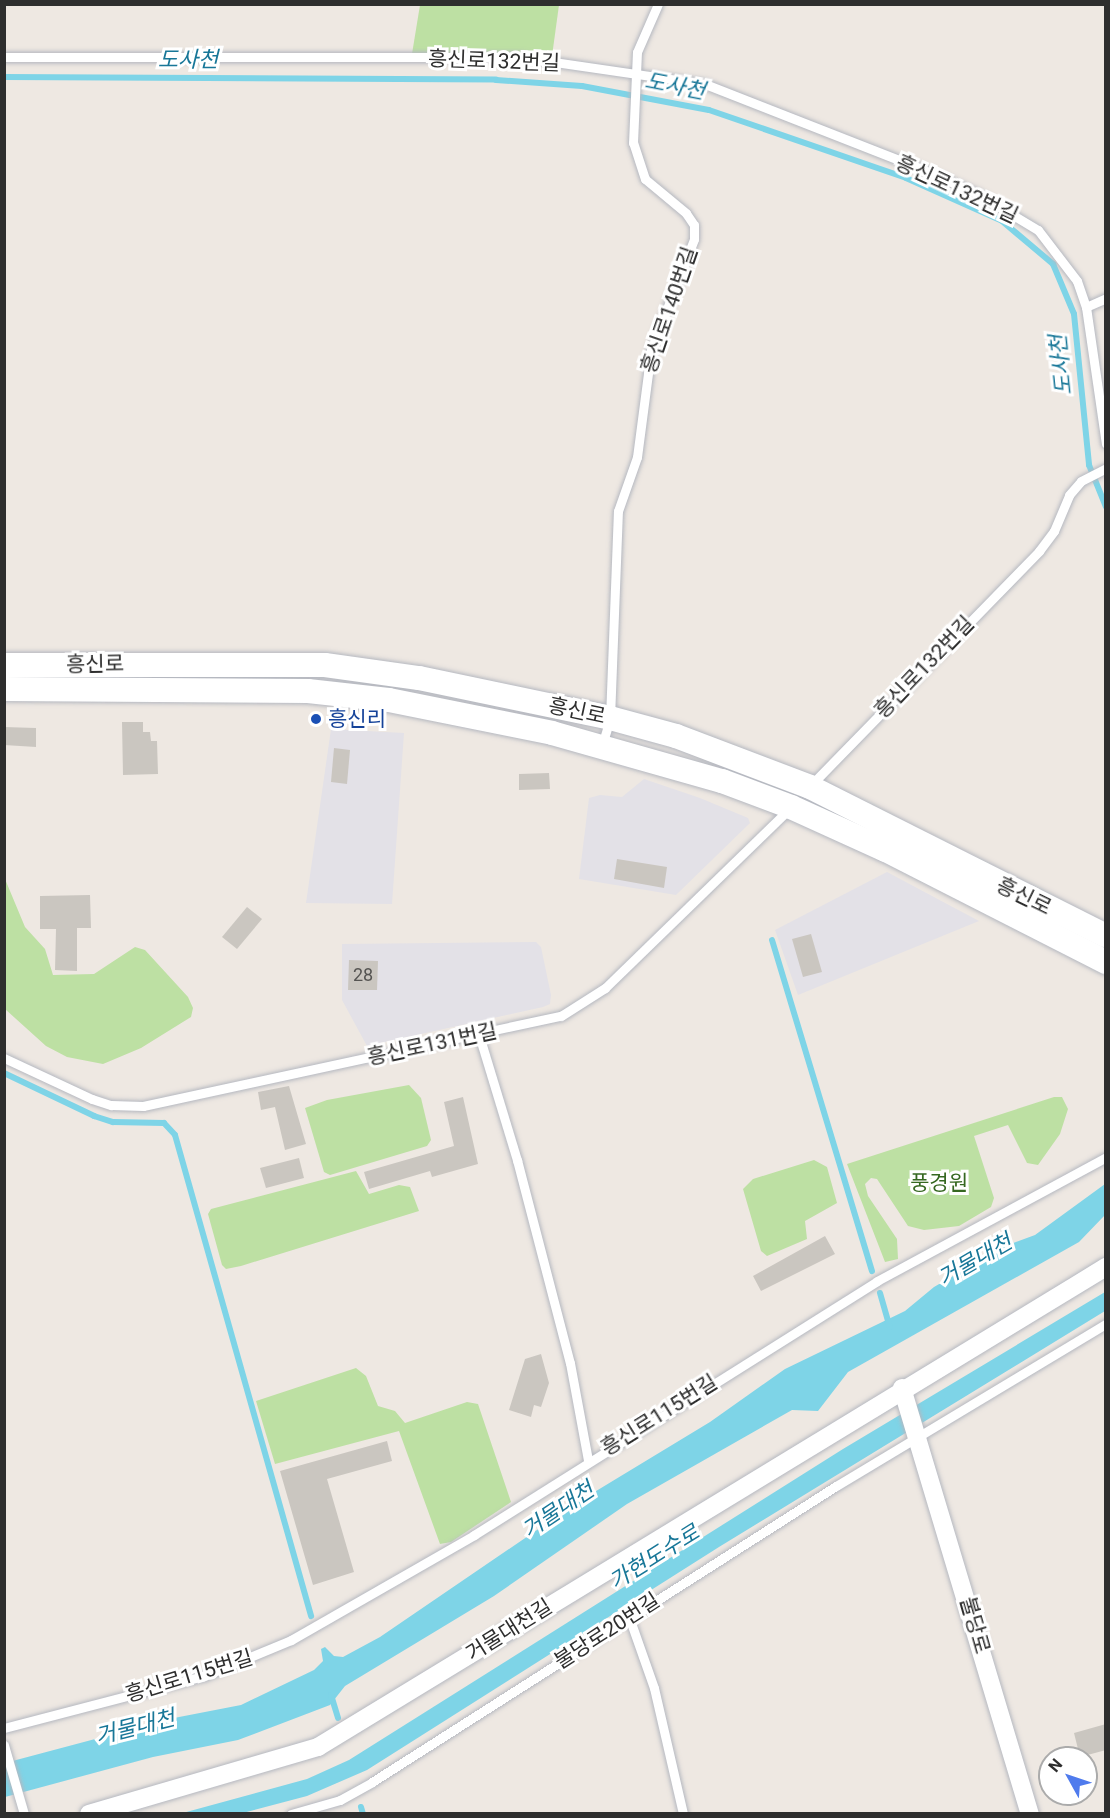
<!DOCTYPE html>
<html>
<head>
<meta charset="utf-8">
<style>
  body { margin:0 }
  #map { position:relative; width:1110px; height:1818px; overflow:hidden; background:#eee8e2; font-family:Roboto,"Noto Sans KR",sans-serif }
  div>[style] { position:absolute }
  .industrial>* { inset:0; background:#e3e1e7 }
  .green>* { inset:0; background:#bde0a3 }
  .water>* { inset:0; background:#7ed4e7 }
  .stream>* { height:6px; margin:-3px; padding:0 3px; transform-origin:3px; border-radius:3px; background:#7ed4e7 }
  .building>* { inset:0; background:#cac6c0 }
  .roads { filter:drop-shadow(0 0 2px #b5b8c0) drop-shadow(0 0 2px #b5b8c0) }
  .lane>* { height:9px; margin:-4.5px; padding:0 4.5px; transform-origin:4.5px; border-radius:4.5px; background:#fff }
  .street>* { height:18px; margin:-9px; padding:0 9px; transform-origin:9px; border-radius:9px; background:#fff }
  .secondary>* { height:24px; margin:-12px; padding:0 12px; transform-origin:12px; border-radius:12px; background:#fff }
  .dots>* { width:16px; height:16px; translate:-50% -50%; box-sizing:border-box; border:3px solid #fff; border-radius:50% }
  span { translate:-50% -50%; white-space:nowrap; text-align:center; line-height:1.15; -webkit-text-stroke:6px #fff; paint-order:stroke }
  .number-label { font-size:18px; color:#555452 }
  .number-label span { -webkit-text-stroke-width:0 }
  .street-label { font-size:21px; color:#2e2e2e }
  .transit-label { font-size:21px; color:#164399 }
  .left { translate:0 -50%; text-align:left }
  .park-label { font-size:21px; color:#366821 }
  .water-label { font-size:22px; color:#187798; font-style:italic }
  .frame { position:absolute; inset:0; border:6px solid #2e2e2e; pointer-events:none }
  .north { position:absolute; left:1038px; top:1746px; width:60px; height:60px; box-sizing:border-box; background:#fff; border:2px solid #ababab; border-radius:50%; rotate:310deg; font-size:16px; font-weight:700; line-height:24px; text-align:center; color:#2e2e2e }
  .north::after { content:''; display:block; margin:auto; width:21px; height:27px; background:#4f7bed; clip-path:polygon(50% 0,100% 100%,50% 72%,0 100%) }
</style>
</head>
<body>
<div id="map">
  <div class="industrial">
    <div style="clip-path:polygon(331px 729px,404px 733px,392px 904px,306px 903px)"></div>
    <div style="clip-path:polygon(644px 779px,700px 798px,748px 818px,750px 823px,676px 895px,579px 879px,589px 798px,600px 795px,622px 797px)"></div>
    <div style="clip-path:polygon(887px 872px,979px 921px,798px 995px,775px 930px)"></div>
    <div style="clip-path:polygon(536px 942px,541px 947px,551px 995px,550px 1004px,543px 1007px,367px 1046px,342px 1000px,342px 944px)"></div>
  </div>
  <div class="green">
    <div style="clip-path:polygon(420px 5px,559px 5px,552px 56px,411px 60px)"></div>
    <div style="clip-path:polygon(5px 879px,25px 927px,45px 949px,53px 975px,94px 974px,135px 947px,145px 950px,188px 997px,193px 1008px,191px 1017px,141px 1048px,103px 1064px,67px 1057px,46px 1046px,5px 1009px)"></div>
    <div style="clip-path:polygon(409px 1085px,421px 1098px,431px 1140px,427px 1146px,330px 1175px,324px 1172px,305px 1108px,327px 1100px)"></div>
    <div style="clip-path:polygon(1054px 1097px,1062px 1097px,1068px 1109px,1060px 1134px,1038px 1165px,1027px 1163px,1008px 1125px,974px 1136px,994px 1198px,991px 1207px,959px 1226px,924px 1230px,908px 1226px,877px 1179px,871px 1178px,865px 1184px,868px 1196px,897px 1239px,898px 1259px,885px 1262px,847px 1164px)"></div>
    <div style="clip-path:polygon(814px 1160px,827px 1167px,837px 1203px,805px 1221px,807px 1239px,767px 1256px,761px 1251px,743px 1189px,753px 1179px)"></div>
    <div style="clip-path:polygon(356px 1171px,369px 1194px,399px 1185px,410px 1187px,419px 1211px,241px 1266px,226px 1269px,222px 1265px,208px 1214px,211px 1209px)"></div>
    <div style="clip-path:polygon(356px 1368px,366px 1376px,378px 1406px,395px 1411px,405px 1423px,467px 1402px,478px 1404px,511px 1502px,451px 1542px,440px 1544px,399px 1431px,275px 1464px,256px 1401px)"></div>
  </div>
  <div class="water">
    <div style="clip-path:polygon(1105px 1184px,1105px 1215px,1079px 1242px,848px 1372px,818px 1411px,792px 1410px,627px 1504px,494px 1596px,345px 1686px,330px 1705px,238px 1740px,153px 1757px,5px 1797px,5px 1763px,174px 1718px,241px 1705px,314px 1670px,323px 1661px,321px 1649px,325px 1647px,334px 1656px,343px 1657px,380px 1637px,578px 1502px,710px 1422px,785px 1369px,905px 1311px,934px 1287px,1005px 1246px,1035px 1235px)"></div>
    <div style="clip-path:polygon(1105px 1292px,1105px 1311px,719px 1547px,367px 1770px,307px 1796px,243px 1813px,179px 1814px,307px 1779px,349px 1760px,843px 1449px)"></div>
  </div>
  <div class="stream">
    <div style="left:4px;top:77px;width:492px;rotate:0.3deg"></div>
    <div style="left:496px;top:80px;width:86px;rotate:4deg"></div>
    <div style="left:582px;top:86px;width:129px;rotate:10.7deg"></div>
    <div style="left:709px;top:110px;width:208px;rotate:19deg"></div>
    <div style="left:906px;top:178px;width:105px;rotate:24.1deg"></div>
    <div style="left:1002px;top:221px;width:67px;rotate:40.1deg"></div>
    <div style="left:1053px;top:264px;width:54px;rotate:67.2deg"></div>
    <div style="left:1074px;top:314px;width:152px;rotate:84.3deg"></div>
    <div style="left:1089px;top:465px;width:45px;rotate:68deg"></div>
    <div style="left:772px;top:940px;width:346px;rotate:73.2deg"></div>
    <div style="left:4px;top:1073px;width:100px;rotate:25.5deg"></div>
    <div style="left:94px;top:1116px;width:20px;rotate:18deg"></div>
    <div style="left:113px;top:1122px;width:51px;rotate:1.1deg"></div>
    <div style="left:164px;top:1123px;width:16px;rotate:47deg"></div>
    <div style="left:175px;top:1135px;width:500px;rotate:74.2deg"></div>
    <div style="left:880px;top:1293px;width:35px;rotate:74deg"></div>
    <div style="left:331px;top:1695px;width:24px;rotate:73deg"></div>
    <div style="left:361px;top:1807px;width:7px;rotate:74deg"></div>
  </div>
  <div class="building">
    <div style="clip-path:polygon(122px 722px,143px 722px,143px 732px,150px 732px,151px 741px,157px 741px,158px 774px,123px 775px)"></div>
    <div style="clip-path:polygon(4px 727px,36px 728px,36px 747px,4px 745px)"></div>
    <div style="clip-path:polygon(334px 748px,350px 750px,347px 784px,331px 782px)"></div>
    <div style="clip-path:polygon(549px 773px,550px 789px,519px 790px,519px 774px)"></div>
    <div style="clip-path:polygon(617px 859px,667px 867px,664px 888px,614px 879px)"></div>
    <div style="clip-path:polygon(90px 895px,91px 928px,77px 928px,77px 971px,55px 970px,56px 929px,40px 929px,40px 896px)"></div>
    <div style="clip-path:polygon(247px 907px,262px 919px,237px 949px,222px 937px)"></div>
    <div style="clip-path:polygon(811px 934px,822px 972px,803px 977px,792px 939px)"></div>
    <div style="clip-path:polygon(349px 960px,378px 961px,377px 990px,348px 990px)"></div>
    <div style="clip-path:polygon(289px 1086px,306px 1144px,285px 1150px,275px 1107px,261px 1110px,258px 1092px)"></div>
    <div style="clip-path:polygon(463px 1097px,478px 1164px,432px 1177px,430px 1171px,369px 1189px,364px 1172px,454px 1146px,444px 1102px)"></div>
    <div style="clip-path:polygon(299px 1158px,304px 1178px,266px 1188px,260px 1168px)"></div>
    <div style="clip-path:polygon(825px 1236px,835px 1254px,761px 1291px,753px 1276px)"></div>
    <div style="clip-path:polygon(541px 1354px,549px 1383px,541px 1407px,534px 1405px,531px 1417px,509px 1410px,525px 1359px)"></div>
    <div style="clip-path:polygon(387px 1441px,392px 1461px,327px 1479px,354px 1572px,313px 1585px,280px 1471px)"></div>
    <div style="clip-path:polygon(1106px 1724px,1106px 1750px,1080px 1757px,1074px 1733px)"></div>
  </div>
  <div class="roads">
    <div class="lane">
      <div style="left:4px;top:57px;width:516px"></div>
      <div style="left:520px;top:57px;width:187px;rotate:8.3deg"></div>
      <div style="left:705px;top:84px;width:235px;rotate:21.4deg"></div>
      <div style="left:924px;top:170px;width:59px;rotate:24deg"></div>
      <div style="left:978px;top:194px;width:70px;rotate:31deg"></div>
      <div style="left:1038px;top:230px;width:64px;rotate:52.6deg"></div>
      <div style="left:1077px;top:281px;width:28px;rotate:71deg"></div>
      <div style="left:1086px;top:307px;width:138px;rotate:81.7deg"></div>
      <div style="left:1086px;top:307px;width:22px;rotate:-24deg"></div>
      <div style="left:602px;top:745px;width:28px;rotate:-73deg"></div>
      <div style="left:610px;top:718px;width:207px;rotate:-87.8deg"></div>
      <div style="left:618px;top:511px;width:57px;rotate:-70.6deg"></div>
      <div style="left:637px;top:457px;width:108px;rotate:-82.5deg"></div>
      <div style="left:651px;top:350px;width:119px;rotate:-68.8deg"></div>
      <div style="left:694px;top:239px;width:14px;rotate:-90deg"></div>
      <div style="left:694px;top:225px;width:14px;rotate:-124deg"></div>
      <div style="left:686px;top:213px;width:53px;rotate:-140.3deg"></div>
      <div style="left:645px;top:179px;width:38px;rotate:-108deg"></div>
      <div style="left:633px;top:143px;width:91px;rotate:-87.5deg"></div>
      <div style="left:637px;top:52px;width:52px;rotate:-66.4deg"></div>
      <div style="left:811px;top:785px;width:327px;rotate:-45.7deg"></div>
      <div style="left:1039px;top:551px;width:25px;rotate:-53deg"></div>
      <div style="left:1054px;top:531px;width:39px;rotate:-67deg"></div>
      <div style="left:1069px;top:495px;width:18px;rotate:-49deg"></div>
      <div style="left:1081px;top:481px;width:28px;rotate:-27deg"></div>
      <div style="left:479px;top:1035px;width:131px;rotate:73.1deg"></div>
      <div style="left:517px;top:1160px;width:210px;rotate:75.4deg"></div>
      <div style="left:570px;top:1363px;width:99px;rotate:79.5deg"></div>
      <div style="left:4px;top:1058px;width:97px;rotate:25deg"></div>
      <div style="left:92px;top:1099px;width:20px;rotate:18deg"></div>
      <div style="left:111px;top:1105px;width:32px;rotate:2deg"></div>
      <div style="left:143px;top:1106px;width:428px;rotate:-12.2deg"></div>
      <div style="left:561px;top:1016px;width:52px;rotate:-32.5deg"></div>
      <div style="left:605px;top:988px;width:257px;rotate:-44.2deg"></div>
      <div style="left:629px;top:1617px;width:75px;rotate:70.6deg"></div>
      <div style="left:654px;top:1688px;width:129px;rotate:77deg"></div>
      <div style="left:4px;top:1728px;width:207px;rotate:-14.6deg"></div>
      <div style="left:204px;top:1676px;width:94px;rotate:-22.5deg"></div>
      <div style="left:291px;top:1640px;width:211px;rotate:-29.8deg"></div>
      <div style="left:474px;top:1535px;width:476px;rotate:-32.2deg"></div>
      <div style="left:877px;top:1281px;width:260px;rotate:-28.4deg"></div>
      <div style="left:4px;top:1745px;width:72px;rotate:73.8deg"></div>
      <div style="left:291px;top:1814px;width:51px;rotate:-15.9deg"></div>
      <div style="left:340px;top:1800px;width:37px;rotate:-29deg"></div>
      <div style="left:372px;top:1782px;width:550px;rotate:-32.54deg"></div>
      <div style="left:836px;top:1486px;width:315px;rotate:-31deg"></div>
    </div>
    <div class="street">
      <div style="left:902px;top:1388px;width:445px;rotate:73.3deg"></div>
      <div style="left:89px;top:1814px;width:239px;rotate:-16.3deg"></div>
      <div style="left:318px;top:1747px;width:923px;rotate:-31.35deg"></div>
    </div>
    <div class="secondary">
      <div style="left:4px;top:665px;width:321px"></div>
      <div style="left:325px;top:665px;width:95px;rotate:7.9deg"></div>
      <div style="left:419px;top:678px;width:195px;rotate:11.8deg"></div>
      <div style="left:610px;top:718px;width:68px;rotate:15.3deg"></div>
      <div style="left:676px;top:736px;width:143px;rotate:20.8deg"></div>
      <div style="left:810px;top:787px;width:331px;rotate:26.7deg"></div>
      <div style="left:4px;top:689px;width:304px;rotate:0.4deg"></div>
      <div style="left:308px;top:691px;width:81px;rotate:6.3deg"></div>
      <div style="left:389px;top:700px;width:166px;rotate:11.4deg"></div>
      <div style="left:552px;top:733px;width:177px;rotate:15.8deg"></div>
      <div style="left:722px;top:781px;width:74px;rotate:20.6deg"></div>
      <div style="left:791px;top:807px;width:104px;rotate:24.4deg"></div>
      <div style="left:886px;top:850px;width:247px;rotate:27deg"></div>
    </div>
  </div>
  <div class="dots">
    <div style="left:316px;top:719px;background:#1a4fb4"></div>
  </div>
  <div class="number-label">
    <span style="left:363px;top:975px">28</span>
  </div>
  <div class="street-label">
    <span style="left:494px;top:61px;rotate:2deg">흥신로132번길</span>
    <span style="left:957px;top:189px;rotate:25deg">흥신로132번길</span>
    <span style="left:669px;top:310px;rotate:-71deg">흥신로140번길</span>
    <span style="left:95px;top:664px;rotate:-1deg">흥신로</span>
    <span style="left:924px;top:667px;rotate:-46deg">흥신로132번길</span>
    <span style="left:577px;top:711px;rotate:12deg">흥신로</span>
    <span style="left:1024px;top:896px;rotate:26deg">흥신로</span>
    <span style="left:432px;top:1044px;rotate:-12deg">흥신로131번길</span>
    <span style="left:659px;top:1415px;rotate:-32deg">흥신로115번길</span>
    <span style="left:975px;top:1625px;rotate:74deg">불당로</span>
    <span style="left:509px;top:1630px;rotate:-32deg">거물대천길</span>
    <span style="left:607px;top:1631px;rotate:-33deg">불당로20번길</span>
    <span style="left:189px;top:1676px;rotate:-17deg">흥신로115번길</span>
  </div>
  <div class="transit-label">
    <span class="left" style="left:328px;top:719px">흥신리</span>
  </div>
  <div class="park-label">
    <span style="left:939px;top:1183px">풍경원</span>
  </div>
  <div class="water-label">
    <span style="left:188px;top:60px">도사천</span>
    <span style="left:675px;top:86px;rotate:11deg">도사천</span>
    <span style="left:1061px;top:365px;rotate:-96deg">도사천</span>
    <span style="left:975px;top:1260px;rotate:-30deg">거물대천</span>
    <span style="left:558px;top:1510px;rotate:-34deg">거물대천</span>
    <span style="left:654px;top:1557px;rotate:-32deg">가현도수로</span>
    <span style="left:135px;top:1727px;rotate:-14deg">거물대천</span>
  </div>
  <div class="frame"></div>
  <div class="north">N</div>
</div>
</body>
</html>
